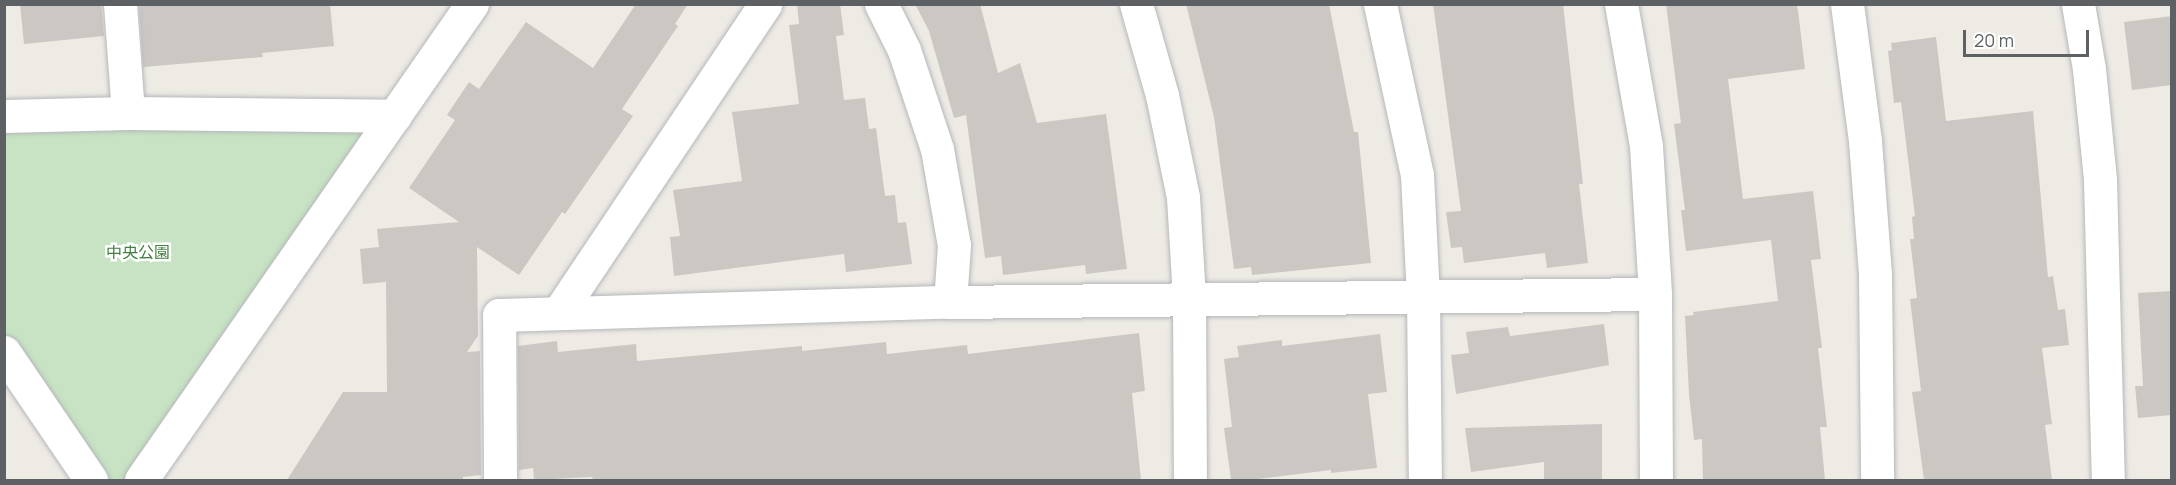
<!DOCTYPE html>
<html>
<head>
<meta charset="utf-8">
<style>
  body { margin:0 }
  #map { position:relative; width:2176px; height:485px; overflow:hidden; background:#eeebe5; font-family:Manrope,"Noto Sans JP",sans-serif }
  div>[style] { position:absolute }
  .green>* { inset:0; background:#c7e3c3 }
  .building>* { inset:0; background:#cbc8c4 }
  .roads { filter:drop-shadow(0 0 2px #b5b7ba) drop-shadow(0 0 2px #b5b7ba) }
  .minor>* { height:33px; margin:-16.5px; padding:0 16.5px; transform-origin:16.5px; border-radius:16.5px; background:#fff }
  span { translate:-50% -50%; white-space:nowrap; text-align:center; line-height:1.15; -webkit-text-stroke:5px #fff; paint-order:stroke }
  .park-label { font-size:16px; color:#42823d }
  .frame { position:absolute; inset:0; border:6px solid #5d6164; pointer-events:none }
  .scale { position:absolute; left:1963px; top:30px; width:126px; height:27px; box-sizing:border-box; border:3px solid #5d6164; border-top:0; padding-left:8px; font-size:18px; line-height:21px; white-space:nowrap; color:#5d6164; -webkit-text-stroke:4px #fff; paint-order:stroke }
</style>
</head>
<body>
<div id="map">
  <div class="green">
    <div style="clip-path:polygon(395px 116px,141px 480px,91px 480px,5px 352px,4px 118px)"></div>
  </div>
  <div class="building">
    <div style="clip-path:polygon(20px 4px,101px 4px,104px 36px,24px 44px)"></div>
    <div style="clip-path:polygon(139px 4px,330px 4px,334px 46px,262px 53px,263px 57px,143px 67px)"></div>
    <div style="clip-path:polygon(636px 4px,688px 4px,675px 24px,678px 26px,622px 109px,633px 116px,565px 214px,562px 212px,519px 275px,477px 247px,478px 336px,467px 352px,480px 351px,481px 475px,463px 477px,463px 480px,287px 480px,343px 392px,387px 392px,386px 282px,363px 284px,360px 249px,379px 247px,377px 229px,459px 222px,409px 188px,455px 120px,447px 115px,469px 82px,479px 89px,526px 22px,593px 68px)"></div>
    <div style="clip-path:polygon(797px 4px,840px 4px,844px 35px,836px 36px,844px 100px,865px 98px,869px 129px,876px 128px,885px 196px,895px 195px,898px 223px,906px 222px,912px 264px,846px 272px,844px 254px,674px 276px,670px 237px,680px 236px,673px 190px,742px 181px,732px 112px,799px 104px,789px 25px,799px 24px)"></div>
    <div style="clip-path:polygon(915px 4px,980px 4px,998px 73px,1020px 63px,1037px 123px,1106px 114px,1127px 269px,1086px 274px,1085px 265px,1003px 275px,1001px 256px,985px 258px,966px 115px,954px 118px,929px 31px)"></div>
    <div style="clip-path:polygon(1186px 4px,1329px 4px,1354px 132px,1358px 132px,1371px 263px,1252px 275px,1251px 267px,1234px 269px,1214px 117px)"></div>
    <div style="clip-path:polygon(1433px 4px,1563px 4px,1583px 184px,1579px 184px,1588px 263px,1547px 268px,1545px 253px,1464px 263px,1462px 247px,1451px 248px,1446px 212px,1461px 211px)"></div>
    <div style="clip-path:polygon(1666px 4px,1796px 4px,1798px 10px,1805px 69px,1728px 79px,1743px 199px,1813px 191px,1821px 259px,1811px 260px,1822px 348px,1818px 348px,1827px 427px,1820px 427px,1825px 480px,1703px 480px,1702px 439px,1694px 440px,1689px 394px,1685px 316px,1694px 315px,1693px 312px,1778px 301px,1771px 240px,1686px 251px,1681px 210px,1685px 210px,1674px 124px,1681px 123px)"></div>
    <div style="clip-path:polygon(2172px 16px,2172px 85px,2132px 90px,2124px 22px)"></div>
    <div style="clip-path:polygon(1936px 37px,1946px 121px,2033px 111px,2048px 277px,2053px 276px,2058px 310px,2065px 309px,2069px 345px,2042px 348px,2052px 424px,2045px 425px,2052px 480px,1924px 480px,1912px 392px,1921px 391px,1910px 299px,1917px 298px,1910px 239px,1914px 239px,1912px 217px,1915px 216px,1901px 102px,1894px 103px,1888px 51px,1892px 50px,1891px 43px)"></div>
    <div style="clip-path:polygon(2172px 291px,2172px 415px,2138px 418px,2135px 386px,2143px 386px,2138px 293px)"></div>
    <div style="clip-path:polygon(1604px 324px,1609px 365px,1456px 394px,1451px 355px,1469px 353px,1466px 332px,1508px 327px,1510px 336px)"></div>
    <div style="clip-path:polygon(1139px 333px,1145px 391px,1132px 393px,1141px 480px,593px 480px,592px 477px,534px 480px,533px 468px,519px 470px,518px 346px,557px 341px,558px 352px,636px 344px,637px 361px,802px 346px,802px 351px,886px 342px,887px 354px,967px 345px,968px 354px)"></div>
    <div style="clip-path:polygon(1380px 334px,1387px 392px,1368px 394px,1377px 468px,1331px 473px,1331px 470px,1250px 480px,1231px 480px,1224px 428px,1232px 427px,1224px 359px,1239px 357px,1237px 346px,1282px 340px,1282px 346px)"></div>
    <div style="clip-path:polygon(1602px 424px,1602px 480px,1544px 480px,1544px 462px,1471px 472px,1465px 428px)"></div>
  </div>
  <div class="roads">
    <div class="minor">
      <div style="left:120px;top:4px;width:109px;rotate:85.8deg"></div>
      <div style="left:881px;top:4px;width:51px;rotate:63.4deg"></div>
      <div style="left:904px;top:50px;width:104px;rotate:71.6deg"></div>
      <div style="left:937px;top:149px;width:97px;rotate:80deg"></div>
      <div style="left:954px;top:245px;width:57px;rotate:94deg"></div>
      <div style="left:1136px;top:4px;width:95px;rotate:74.1deg"></div>
      <div style="left:1162px;top:95px;width:104px;rotate:78.4deg"></div>
      <div style="left:1183px;top:197px;width:101px;rotate:86.6deg"></div>
      <div style="left:1189px;top:298px;width:182px;rotate:89.7deg"></div>
      <div style="left:1380px;top:4px;width:175px;rotate:77.8deg"></div>
      <div style="left:1417px;top:175px;width:122px;rotate:87.2deg"></div>
      <div style="left:1423px;top:297px;width:183px;rotate:89.4deg"></div>
      <div style="left:1621px;top:4px;width:144px;rotate:80deg"></div>
      <div style="left:1646px;top:146px;width:148px;rotate:86.5deg"></div>
      <div style="left:1655px;top:294px;width:186px;rotate:89.7deg"></div>
      <div style="left:1847px;top:4px;width:138px;rotate:82.5deg"></div>
      <div style="left:1865px;top:141px;width:133px;rotate:85.7deg"></div>
      <div style="left:1875px;top:274px;width:206px;rotate:89.4deg"></div>
      <div style="left:2078px;top:4px;width:66px;rotate:80.4deg"></div>
      <div style="left:2089px;top:69px;width:112px;rotate:84.3deg"></div>
      <div style="left:2100px;top:180px;width:300px;rotate:88.5deg"></div>
      <div style="left:4px;top:116px;width:124px;rotate:-1.4deg"></div>
      <div style="left:128px;top:113px;width:267px;rotate:0.6deg"></div>
      <div style="left:559px;top:312px;width:371px;rotate:-56.2deg"></div>
      <div style="left:4px;top:352px;width:155px;rotate:55.8deg"></div>
      <div style="left:141px;top:480px;width:580px;rotate:-55.19deg"></div>
      <div style="left:500px;top:480px;width:165px;rotate:-90.3deg"></div>
      <div style="left:499px;top:315px;width:451px;rotate:-1.7deg"></div>
      <div style="left:950px;top:302px;width:705px;rotate:-0.65deg"></div>
    </div>
  </div>
  <div class="park-label">
    <span style="left:138px;top:252px">中央公園</span>
  </div>
  <div class="frame"></div>
  <div class="scale">20 m</div>
</div>
</body>
</html>
